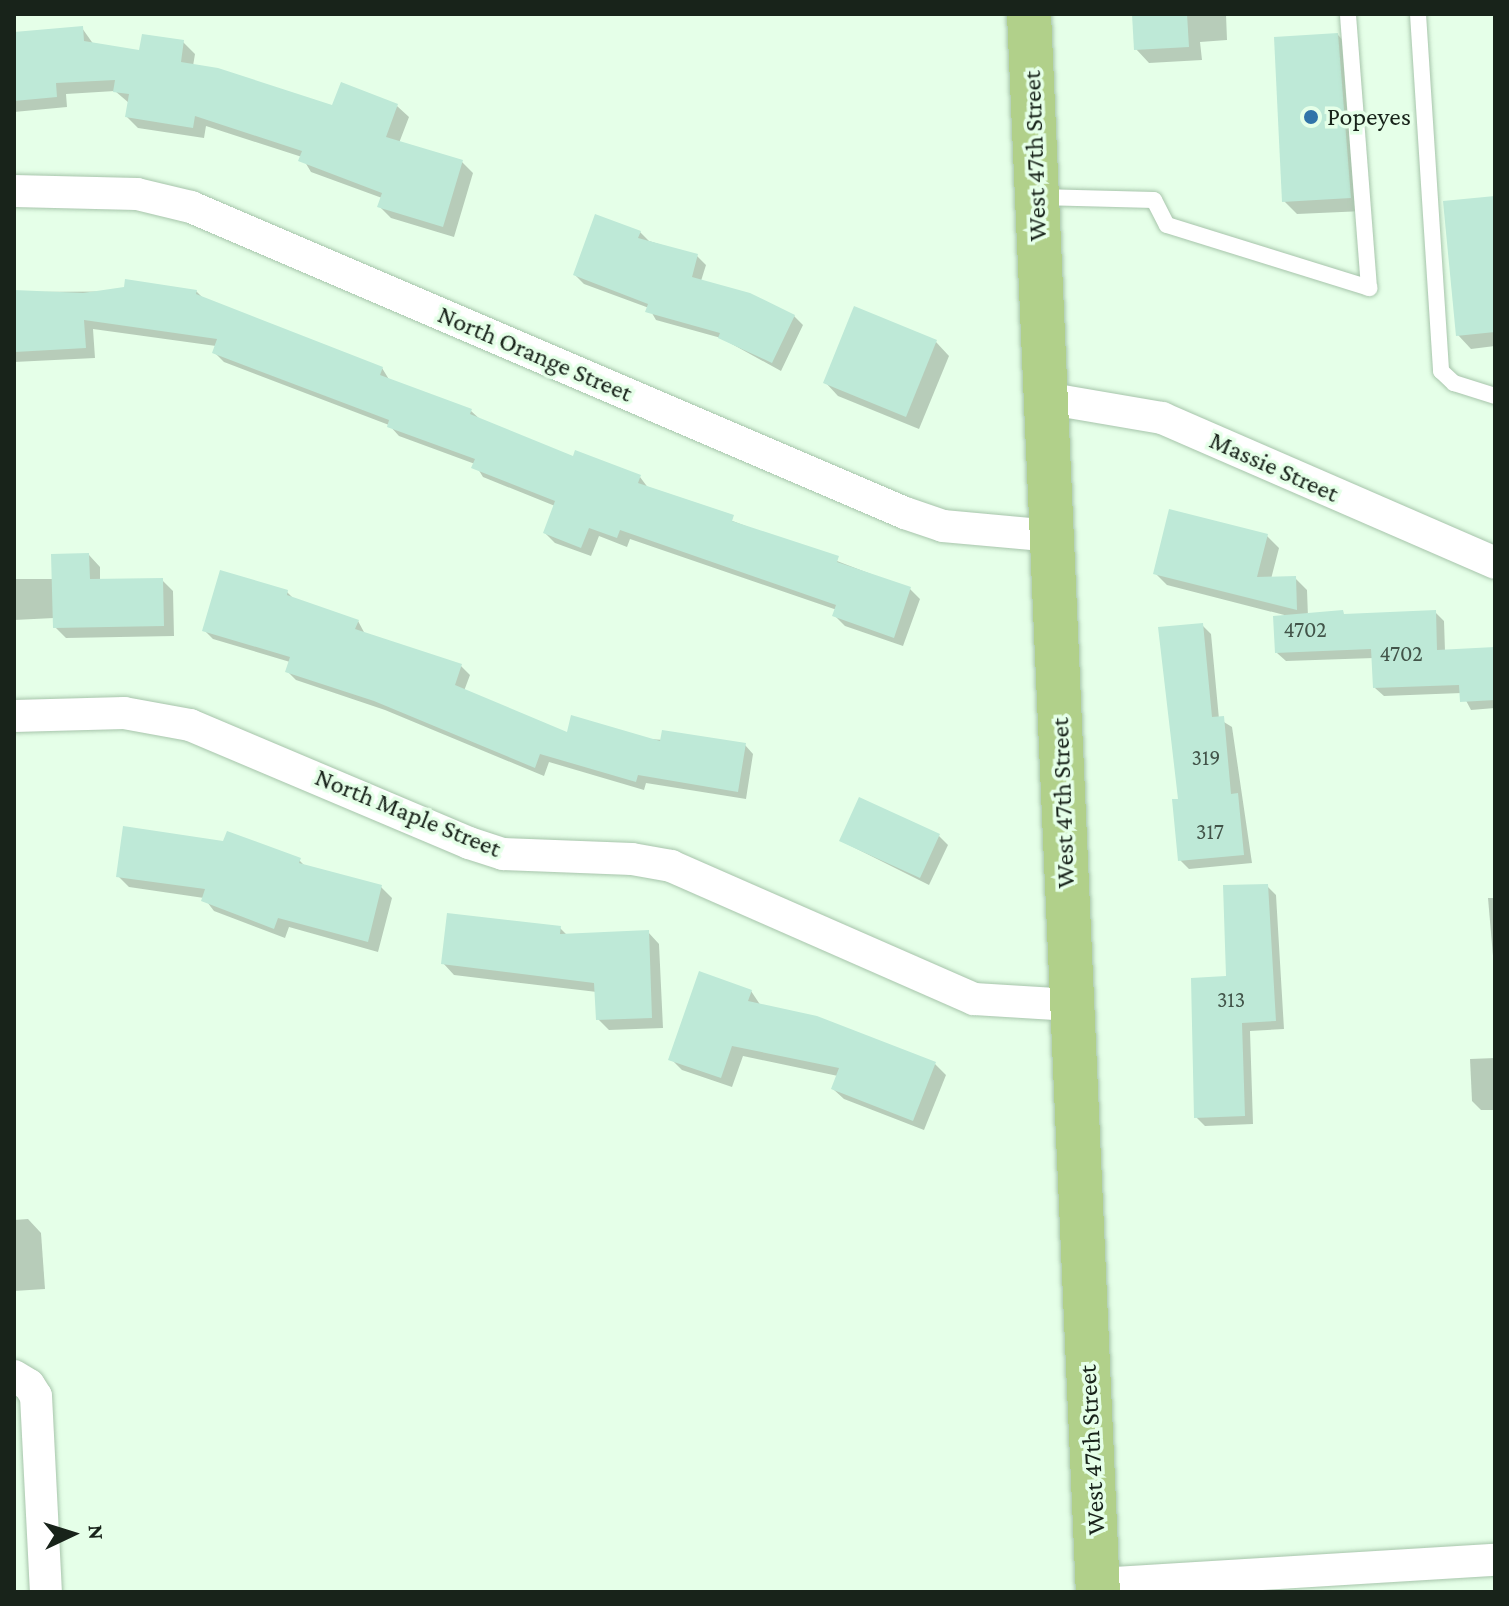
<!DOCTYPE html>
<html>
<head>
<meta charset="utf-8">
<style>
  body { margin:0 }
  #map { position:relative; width:1509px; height:1606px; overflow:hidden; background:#e5ffe8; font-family:"Crimson Pro",serif }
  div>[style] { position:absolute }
  .shadow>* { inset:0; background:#0003 }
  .building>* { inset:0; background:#bee9d7 }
  .roads { filter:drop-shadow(0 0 2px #a7c5ab) drop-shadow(0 0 2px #a7c5ab) }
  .lane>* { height:16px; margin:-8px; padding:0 8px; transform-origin:8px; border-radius:8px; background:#fff }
  .street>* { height:32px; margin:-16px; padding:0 16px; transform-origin:16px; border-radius:16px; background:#fff }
  .primary>* { height:44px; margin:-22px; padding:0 22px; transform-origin:22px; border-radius:22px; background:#b1d08a }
  .dots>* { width:22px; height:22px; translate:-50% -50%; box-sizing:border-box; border:4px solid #e5ffe8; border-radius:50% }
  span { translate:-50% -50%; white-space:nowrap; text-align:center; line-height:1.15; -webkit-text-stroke:7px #e5ffe8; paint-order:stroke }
  .number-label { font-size:22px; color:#425449 }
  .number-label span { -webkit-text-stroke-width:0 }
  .poi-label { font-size:26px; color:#18231a }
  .left { translate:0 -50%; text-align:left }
  .street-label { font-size:26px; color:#18231a }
  .frame { position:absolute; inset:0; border:16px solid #18231a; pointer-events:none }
  .north { position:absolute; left:32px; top:1494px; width:80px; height:80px; -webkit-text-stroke:6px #e5ffe8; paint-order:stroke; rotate:86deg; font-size:22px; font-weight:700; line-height:32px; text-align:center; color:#18231a }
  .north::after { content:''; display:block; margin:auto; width:28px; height:36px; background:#18231a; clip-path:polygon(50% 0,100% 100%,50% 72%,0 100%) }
</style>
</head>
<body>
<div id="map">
  <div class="shadow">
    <div style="clip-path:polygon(1134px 14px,1226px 14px,1227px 40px,1200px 42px,1202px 60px,1149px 63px,1136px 49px)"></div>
    <div style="clip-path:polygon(82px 28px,94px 45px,141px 52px,183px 42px,195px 54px,193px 66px,333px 108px,397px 106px,409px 117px,399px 143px,462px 162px,473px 173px,454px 237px,391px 218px,380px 207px,382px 198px,311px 172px,302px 157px,206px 126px,204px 138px,138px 128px,127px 117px,129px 103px,115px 91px,66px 94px,67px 107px,14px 112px,14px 34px)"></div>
    <div style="clip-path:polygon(1338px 35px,1351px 49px,1364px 211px,1297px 214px,1284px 201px)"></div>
    <div style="clip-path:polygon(1495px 198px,1495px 346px,1471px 349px,1458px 335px)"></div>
    <div style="clip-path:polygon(640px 232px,649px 241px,697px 256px,706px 265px,701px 281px,794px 316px,803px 325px,781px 371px,721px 338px,656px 320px,649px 308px,584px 284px,575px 275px)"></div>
    <div style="clip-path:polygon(196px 291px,204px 299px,382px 368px,390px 381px,471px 411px,482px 421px,574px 458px,640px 477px,649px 489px,910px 589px,920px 599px,903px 646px,845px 626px,835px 616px,837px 610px,630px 539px,627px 547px,599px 536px,591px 556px,555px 543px,545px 533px,555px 506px,483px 477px,475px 464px,399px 436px,389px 425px,224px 362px,214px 352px,216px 346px,93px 329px,95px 358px,14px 362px,14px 292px)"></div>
    <div style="clip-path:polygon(936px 342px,949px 356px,919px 429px,838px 396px,825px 382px)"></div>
    <div style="clip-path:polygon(1267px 536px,1279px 548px,1271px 579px,1295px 578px,1307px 590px,1308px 617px,1435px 612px,1444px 621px,1445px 651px,1495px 649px,1495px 708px,1471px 710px,1462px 693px,1384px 696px,1375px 688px,1374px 658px,1286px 661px,1277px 653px,1292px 617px,1167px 585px,1155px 573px)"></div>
    <div style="clip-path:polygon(89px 555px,100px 567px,100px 581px,162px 580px,173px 591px,174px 636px,66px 638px,55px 627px,54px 618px,14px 620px,14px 579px,54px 579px)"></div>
    <div style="clip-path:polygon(287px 592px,296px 601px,358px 621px,365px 634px,461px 666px,470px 675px,464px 691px,568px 734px,745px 745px,753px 754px,746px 799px,646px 783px,644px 790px,549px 762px,544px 776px,385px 710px,296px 680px,287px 671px,290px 662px,213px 639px,204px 630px)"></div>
    <div style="clip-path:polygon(1202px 625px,1211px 634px,1219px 719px,1232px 727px,1252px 863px,1189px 869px,1180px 860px,1180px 801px)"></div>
    <div style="clip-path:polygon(939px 836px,948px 845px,929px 885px,841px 841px)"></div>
    <div style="clip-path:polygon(299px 860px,306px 867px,381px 887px,392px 898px,378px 952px,289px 927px,285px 938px,214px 911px,204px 898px,129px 887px,118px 876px)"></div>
    <div style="clip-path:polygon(1267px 886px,1276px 895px,1284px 1029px,1250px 1031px,1253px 1124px,1205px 1126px,1196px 1117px,1228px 978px)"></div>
    <div style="clip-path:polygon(1488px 898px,1495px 898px,1495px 957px,1493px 956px)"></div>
    <div style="clip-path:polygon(560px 928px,567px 935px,648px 932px,659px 944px,663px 1028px,609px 1030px,598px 1019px,597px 992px,454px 975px,443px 963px)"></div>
    <div style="clip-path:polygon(751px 991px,761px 1006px,935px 1064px,946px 1075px,924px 1130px,844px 1099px,833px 1089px,838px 1076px,743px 1056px,732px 1087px,682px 1070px,671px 1059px)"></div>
    <div style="clip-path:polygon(1495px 1058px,1495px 1110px,1481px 1110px,1472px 1101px,1470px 1059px)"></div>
    <div style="clip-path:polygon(28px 1219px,41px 1233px,45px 1289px,14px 1291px,14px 1220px)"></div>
  </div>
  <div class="building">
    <div style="clip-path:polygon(1132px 14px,1187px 14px,1189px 47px,1134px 50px)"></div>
    <div style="clip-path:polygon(83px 26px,84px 41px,139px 50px,142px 34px,184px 40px,181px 62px,218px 68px,332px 105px,341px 82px,398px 104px,386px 137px,463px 160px,443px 227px,377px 207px,382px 193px,298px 161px,302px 151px,195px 116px,193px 128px,125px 117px,129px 94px,113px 92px,115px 80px,56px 83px,57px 97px,14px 101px,14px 32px)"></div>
    <div style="clip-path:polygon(1338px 33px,1351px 198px,1282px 202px,1274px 37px)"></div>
    <div style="clip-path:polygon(1495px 196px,1495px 332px,1456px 336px,1443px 201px)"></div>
    <div style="clip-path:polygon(595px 214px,641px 231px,638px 238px,698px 254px,692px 277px,750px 293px,795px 315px,772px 363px,718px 338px,720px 333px,645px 312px,648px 304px,573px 275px)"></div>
    <div style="clip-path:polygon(125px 279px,197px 290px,196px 294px,383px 367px,380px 375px,472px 409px,470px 414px,573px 456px,575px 450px,641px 475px,638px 483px,734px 515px,732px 521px,839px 556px,837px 562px,911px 587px,894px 638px,832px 616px,836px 605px,620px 530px,617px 538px,589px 528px,581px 548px,543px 533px,555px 501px,471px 468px,475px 459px,387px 427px,389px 420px,212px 353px,217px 339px,84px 320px,86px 348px,15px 352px,14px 290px,83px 293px,124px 287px)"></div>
    <div style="clip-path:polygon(854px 306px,937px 340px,906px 417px,823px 383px)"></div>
    <div style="clip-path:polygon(1169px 509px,1268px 534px,1257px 577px,1296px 576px,1297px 610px,1153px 574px)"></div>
    <div style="clip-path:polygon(89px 553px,90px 579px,163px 578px,164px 626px,53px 628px,51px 554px)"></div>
    <div style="clip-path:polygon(220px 570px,288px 590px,287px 595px,359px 620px,355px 629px,462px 664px,455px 685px,567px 732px,571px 715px,660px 741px,662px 730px,746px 743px,738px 792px,638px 775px,636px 782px,540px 754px,535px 768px,374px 701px,285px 672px,290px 657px,202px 631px)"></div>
    <div style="clip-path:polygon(1343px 610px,1344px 614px,1436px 610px,1437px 650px,1495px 647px,1495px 700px,1460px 702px,1459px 685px,1373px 688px,1371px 649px,1275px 653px,1273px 616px)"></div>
    <div style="clip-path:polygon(1203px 623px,1212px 717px,1224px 716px,1231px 794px,1238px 793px,1244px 855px,1178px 861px,1172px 799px,1178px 799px,1158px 627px)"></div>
    <div style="clip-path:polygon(859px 797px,940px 834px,920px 878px,839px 841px)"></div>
    <div style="clip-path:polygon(123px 826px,223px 841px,227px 831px,301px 858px,299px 863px,382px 885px,368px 942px,278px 918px,274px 929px,201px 901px,205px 889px,116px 877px)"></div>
    <div style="clip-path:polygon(1268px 884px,1276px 1021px,1242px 1023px,1245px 1116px,1194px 1118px,1191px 978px,1226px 976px,1223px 885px)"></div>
    <div style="clip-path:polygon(447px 913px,561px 926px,560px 934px,649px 930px,652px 1018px,596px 1020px,594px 983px,441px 964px)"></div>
    <div style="clip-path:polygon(699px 971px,752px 990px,748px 1001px,817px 1016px,936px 1062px,913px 1121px,831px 1089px,839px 1068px,732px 1046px,721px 1078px,668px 1060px)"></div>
  </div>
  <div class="roads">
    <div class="lane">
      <div style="left:1418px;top:14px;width:358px;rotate:86.3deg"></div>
      <div style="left:1441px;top:371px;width:18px;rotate:43deg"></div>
      <div style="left:1454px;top:383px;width:43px;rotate:17.6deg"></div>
      <div style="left:1039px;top:197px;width:115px;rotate:1.5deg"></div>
      <div style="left:1154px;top:200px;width:28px;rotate:63deg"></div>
      <div style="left:1167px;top:225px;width:212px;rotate:17.3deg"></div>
      <div style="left:1369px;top:288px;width:275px;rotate:-94.4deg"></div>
    </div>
    <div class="street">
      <div style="left:14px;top:191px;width:123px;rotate:1.4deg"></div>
      <div style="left:137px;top:194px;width:56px;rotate:13.5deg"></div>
      <div style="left:191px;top:207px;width:777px;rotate:23.2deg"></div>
      <div style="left:905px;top:513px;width:40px;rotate:18.9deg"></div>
      <div style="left:943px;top:526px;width:109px;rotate:5.2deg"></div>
      <div style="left:1045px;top:398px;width:119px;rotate:9.7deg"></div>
      <div style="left:1162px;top:418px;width:363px;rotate:23.5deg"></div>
      <div style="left:14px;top:716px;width:110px;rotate:-1.6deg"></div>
      <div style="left:124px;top:713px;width:67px;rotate:10.3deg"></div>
      <div style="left:190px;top:725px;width:303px;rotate:22.9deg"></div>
      <div style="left:469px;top:843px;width:36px;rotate:18deg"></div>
      <div style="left:503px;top:854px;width:129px;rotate:2.2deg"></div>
      <div style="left:632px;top:859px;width:40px;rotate:10deg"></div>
      <div style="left:671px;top:866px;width:331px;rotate:23.7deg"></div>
      <div style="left:974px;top:999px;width:98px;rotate:3.5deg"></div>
      <div style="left:14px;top:1376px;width:17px;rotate:31deg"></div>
      <div style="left:29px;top:1385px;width:13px;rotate:58deg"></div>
      <div style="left:36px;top:1396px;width:196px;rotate:87.1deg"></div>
      <div style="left:1098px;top:1584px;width:398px;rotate:-3.5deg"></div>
    </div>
    <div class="primary">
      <div style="left:1029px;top:14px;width:1580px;rotate:87.5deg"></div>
    </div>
  </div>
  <div class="dots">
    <div style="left:1311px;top:117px;background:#3074a9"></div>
  </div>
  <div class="number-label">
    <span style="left:1305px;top:630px">4702</span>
    <span style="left:1401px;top:654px">4702</span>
    <span style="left:1206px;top:758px">319</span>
    <span style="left:1210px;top:832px">317</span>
    <span style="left:1231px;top:1000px">313</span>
  </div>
  <div class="poi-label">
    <span class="left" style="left:1327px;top:117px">Popeyes</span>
  </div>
  <div class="street-label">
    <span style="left:1035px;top:156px;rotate:-92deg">West 47th Street</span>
    <span style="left:535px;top:354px;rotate:23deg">North Orange Street</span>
    <span style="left:1274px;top:467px;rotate:24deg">Massie Street</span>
    <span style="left:1063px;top:803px;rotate:-92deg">West 47th Street</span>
    <span style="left:408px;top:813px;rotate:22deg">North Maple Street</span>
    <span style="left:1092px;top:1450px;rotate:-93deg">West 47th Street</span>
  </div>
  <div class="frame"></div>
  <div class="north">N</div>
</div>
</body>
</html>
